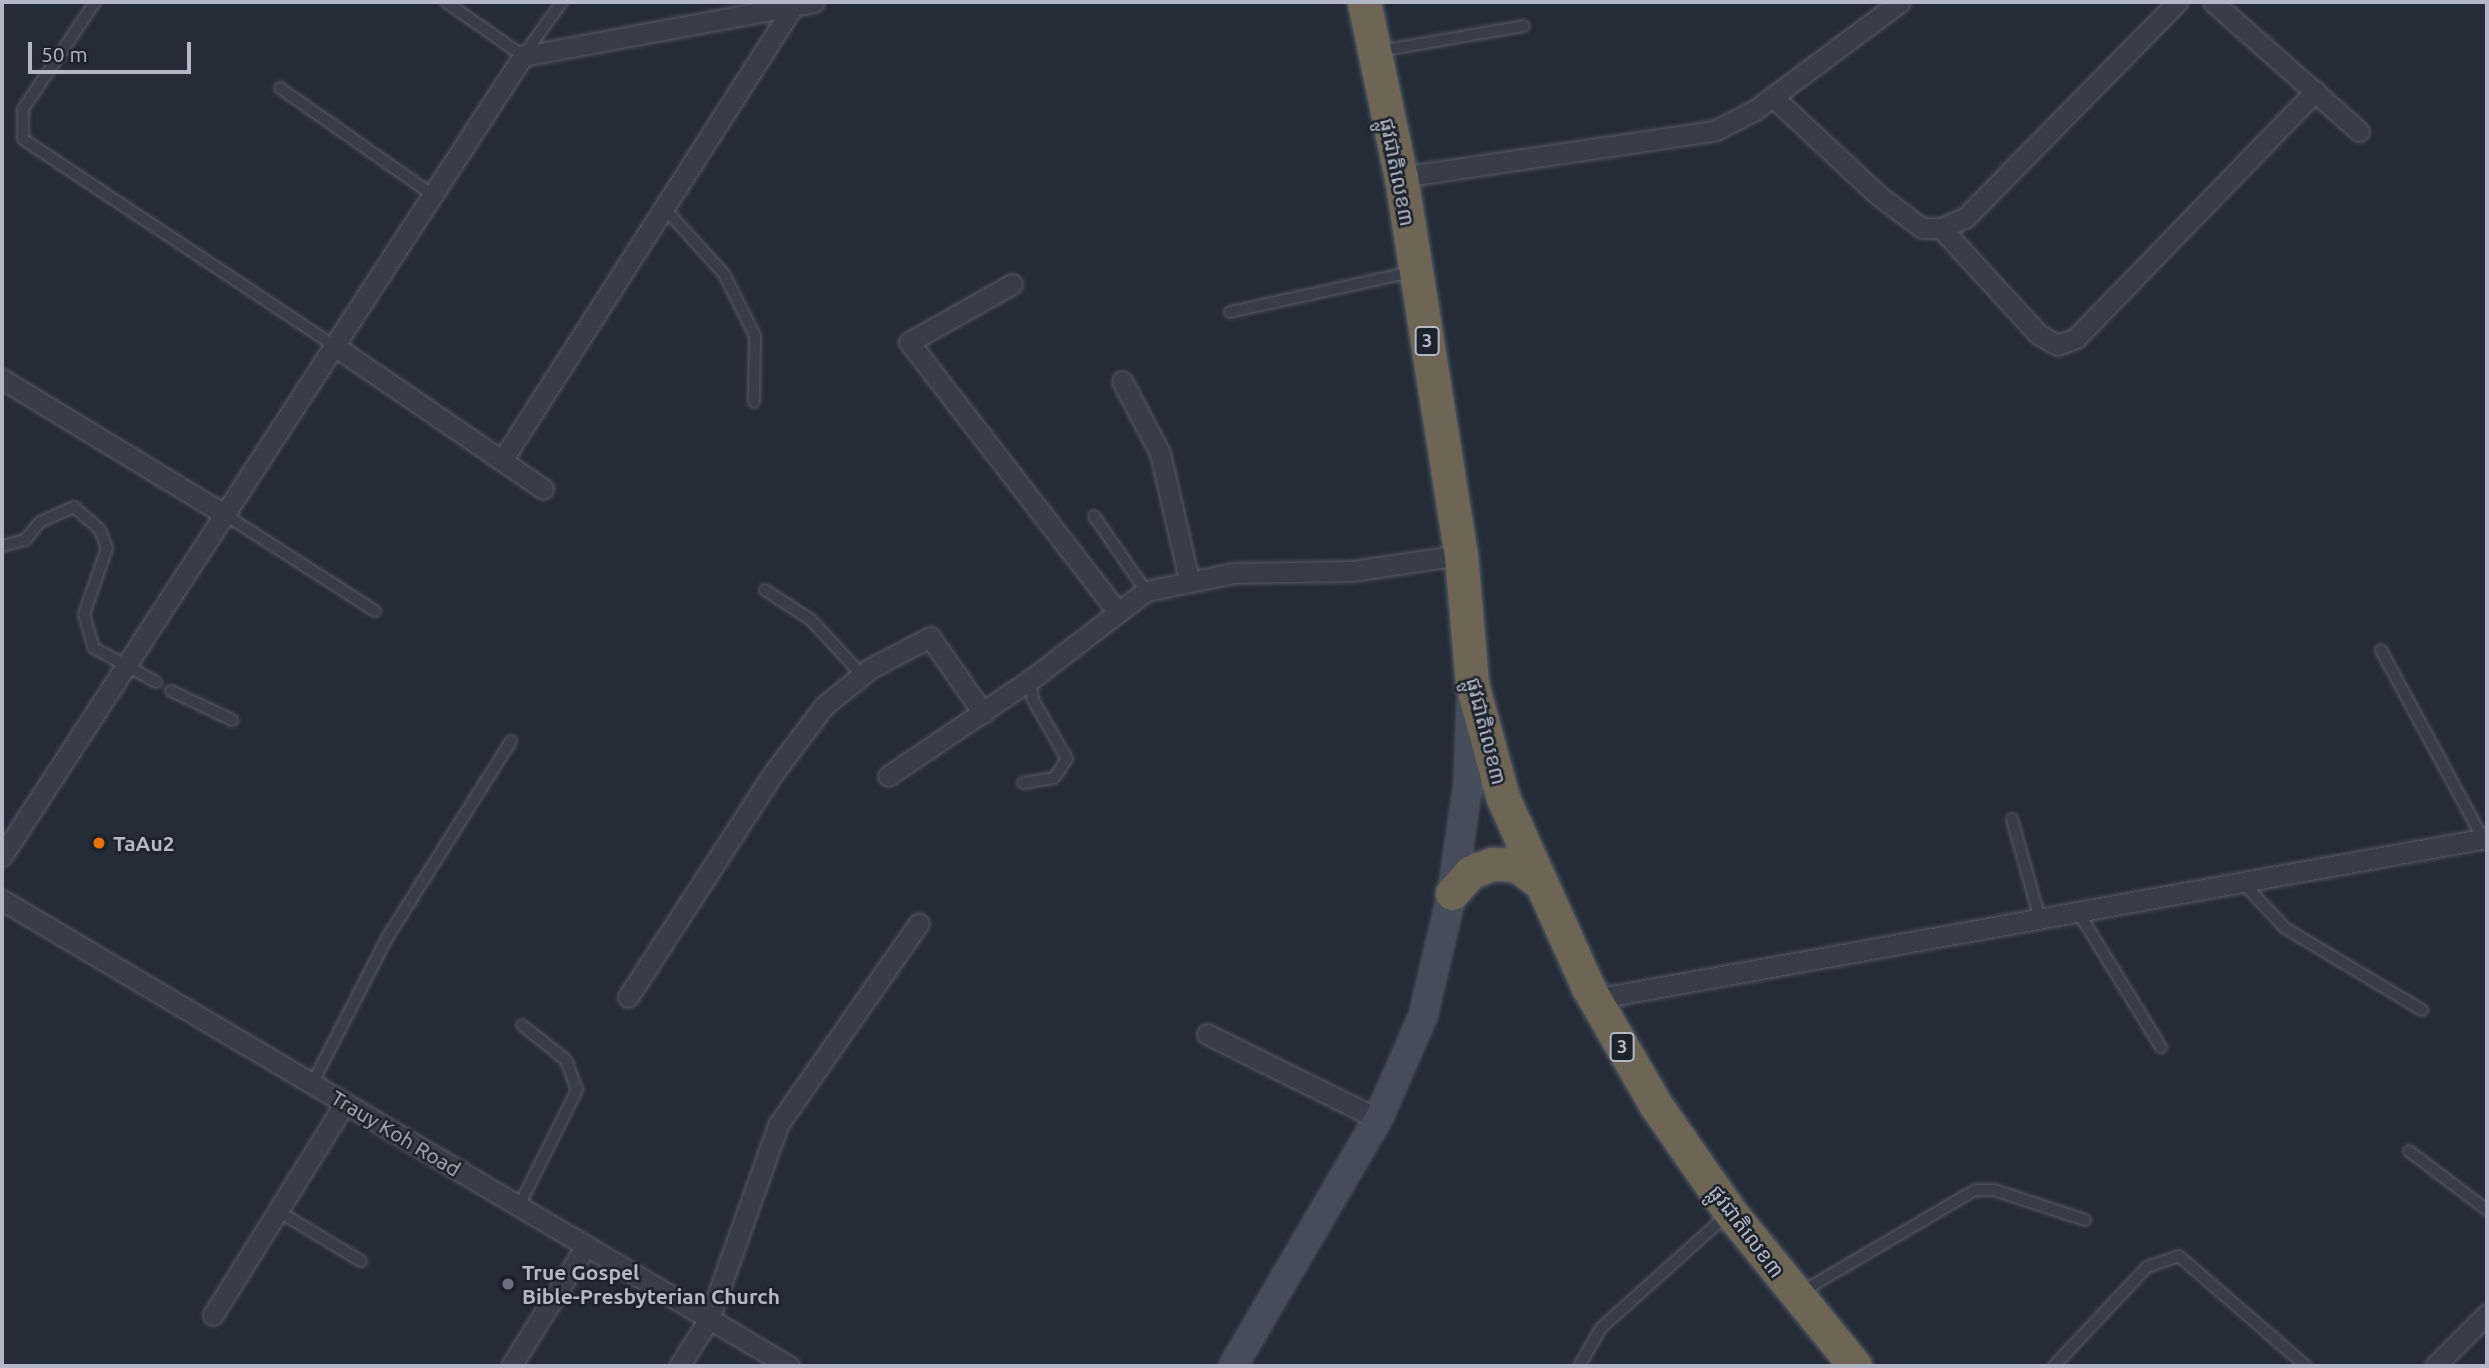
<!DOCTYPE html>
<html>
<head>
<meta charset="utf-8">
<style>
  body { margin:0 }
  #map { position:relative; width:2489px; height:1368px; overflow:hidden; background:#242c38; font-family:Ubuntu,"Noto Sans Khmer",sans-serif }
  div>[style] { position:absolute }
  .roads { filter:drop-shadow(0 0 2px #555b67) drop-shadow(0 0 2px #555b67) }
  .lane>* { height:10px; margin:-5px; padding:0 5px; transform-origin:5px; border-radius:5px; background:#373e49 }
  .street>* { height:19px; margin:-9.5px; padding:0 9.5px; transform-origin:9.5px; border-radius:9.5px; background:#373e49 }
  .secondary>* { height:26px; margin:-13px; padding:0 13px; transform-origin:13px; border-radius:13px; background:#454d5b }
  .highway>* { height:33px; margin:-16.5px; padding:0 16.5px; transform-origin:16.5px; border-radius:16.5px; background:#6e6555 }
  .dots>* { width:19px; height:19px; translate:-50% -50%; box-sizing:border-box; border:4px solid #1c232d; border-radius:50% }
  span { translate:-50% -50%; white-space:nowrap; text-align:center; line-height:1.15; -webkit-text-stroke:5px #1c232d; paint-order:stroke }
  .shield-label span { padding:2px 5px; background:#1c232d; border:2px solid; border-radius:5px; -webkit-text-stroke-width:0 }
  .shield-label { font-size:19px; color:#b2b8c5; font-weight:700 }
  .street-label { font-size:21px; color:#b2b8c5 }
  .poi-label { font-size:21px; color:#b2b8c5; font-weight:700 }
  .left { translate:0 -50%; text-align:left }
  .frame { position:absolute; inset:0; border:4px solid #b2b8c5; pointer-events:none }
  .scale { position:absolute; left:28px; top:42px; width:163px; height:32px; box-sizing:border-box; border:4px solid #b2b8c5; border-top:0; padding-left:9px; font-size:21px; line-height:24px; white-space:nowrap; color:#b2b8c5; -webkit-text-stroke:5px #1c232d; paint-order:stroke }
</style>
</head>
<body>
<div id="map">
  <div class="roads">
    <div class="lane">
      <div style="left:95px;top:2px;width:129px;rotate:123.9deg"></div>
      <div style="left:23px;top:109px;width:30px;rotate:90deg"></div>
      <div style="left:23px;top:139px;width:376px;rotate:33.6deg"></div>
      <div style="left:446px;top:2px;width:94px;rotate:35deg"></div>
      <div style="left:523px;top:56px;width:67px;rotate:-54.2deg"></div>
      <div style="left:1379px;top:51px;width:147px;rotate:-9.8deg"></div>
      <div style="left:280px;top:88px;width:187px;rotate:35deg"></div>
      <div style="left:666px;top:210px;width:86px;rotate:47.8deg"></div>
      <div style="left:724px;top:274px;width:69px;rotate:63.4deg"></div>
      <div style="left:755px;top:336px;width:66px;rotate:90.9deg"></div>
      <div style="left:1230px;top:312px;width:186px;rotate:-12.4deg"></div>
      <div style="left:227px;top:516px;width:176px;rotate:32.7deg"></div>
      <div style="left:1094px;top:516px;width:91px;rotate:55.3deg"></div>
      <div style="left:2px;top:546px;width:24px;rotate:-15deg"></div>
      <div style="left:25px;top:540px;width:23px;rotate:-50deg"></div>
      <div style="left:40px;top:522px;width:37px;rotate:-24deg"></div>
      <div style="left:74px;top:507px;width:35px;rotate:41deg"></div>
      <div style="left:100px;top:530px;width:19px;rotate:69deg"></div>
      <div style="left:107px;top:548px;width:70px;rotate:109.2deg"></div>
      <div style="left:84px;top:614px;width:35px;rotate:74deg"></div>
      <div style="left:94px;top:648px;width:71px;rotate:28.7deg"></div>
      <div style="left:765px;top:590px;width:55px;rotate:33.1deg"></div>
      <div style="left:811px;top:620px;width:75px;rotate:47.2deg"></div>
      <div style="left:2381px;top:650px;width:215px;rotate:61.6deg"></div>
      <div style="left:171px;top:691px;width:68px;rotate:25.4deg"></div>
      <div style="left:1023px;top:783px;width:31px;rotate:-9deg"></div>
      <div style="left:1054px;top:778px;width:23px;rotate:-56deg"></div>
      <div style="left:1067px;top:759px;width:68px;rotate:-120deg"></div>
      <div style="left:1033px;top:700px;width:20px;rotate:-99deg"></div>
      <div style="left:2012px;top:819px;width:101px;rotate:74.4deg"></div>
      <div style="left:2242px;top:882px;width:63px;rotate:46.9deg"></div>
      <div style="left:2285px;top:928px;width:160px;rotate:30.9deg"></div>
      <div style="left:2077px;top:910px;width:161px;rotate:58.5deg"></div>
      <div style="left:312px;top:1084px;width:164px;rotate:-62.8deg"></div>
      <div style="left:387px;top:938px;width:233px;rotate:-57.8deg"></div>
      <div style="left:2409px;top:1151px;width:98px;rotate:37.1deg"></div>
      <div style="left:519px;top:1206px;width:130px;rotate:-63.4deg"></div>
      <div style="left:577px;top:1090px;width:32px;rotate:-110deg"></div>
      <div style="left:566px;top:1060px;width:56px;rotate:-141.5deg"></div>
      <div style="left:278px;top:1211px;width:97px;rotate:31.1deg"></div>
      <div style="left:1803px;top:1291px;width:199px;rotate:-30.4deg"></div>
      <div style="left:1975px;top:1190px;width:19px"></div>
      <div style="left:1994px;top:1190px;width:96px;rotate:18.2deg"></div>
      <div style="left:1579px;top:1366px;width:44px;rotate:-59.9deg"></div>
      <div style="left:1601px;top:1328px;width:169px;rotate:-41.9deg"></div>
      <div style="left:2054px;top:1366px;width:136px;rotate:-46.8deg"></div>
      <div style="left:2147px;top:1267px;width:34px;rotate:-19deg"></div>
      <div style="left:2179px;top:1256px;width:168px;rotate:40.9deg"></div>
    </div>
    <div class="street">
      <div style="left:2213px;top:2px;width:195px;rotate:41.5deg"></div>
      <div style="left:1773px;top:97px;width:144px;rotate:43deg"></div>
      <div style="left:1878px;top:195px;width:55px;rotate:36.9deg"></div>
      <div style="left:1922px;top:228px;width:19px"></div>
      <div style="left:1941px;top:228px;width:26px;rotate:-23deg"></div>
      <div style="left:1965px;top:218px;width:303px;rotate:-45.5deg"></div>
      <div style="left:1401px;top:177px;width:316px;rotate:-8.4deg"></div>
      <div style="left:1714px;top:131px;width:46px;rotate:-27.1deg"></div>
      <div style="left:1755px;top:110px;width:181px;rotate:-36.7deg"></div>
      <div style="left:1941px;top:228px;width:144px;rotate:47.5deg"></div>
      <div style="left:2038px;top:334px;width:22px;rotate:30deg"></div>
      <div style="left:2057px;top:345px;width:20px;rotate:-20deg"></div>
      <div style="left:2076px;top:338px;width:344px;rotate:-45.9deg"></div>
      <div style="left:1012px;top:284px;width:118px;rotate:150.6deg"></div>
      <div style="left:909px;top:342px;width:341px;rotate:52.3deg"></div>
      <div style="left:336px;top:347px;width:251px;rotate:34.4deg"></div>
      <div style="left:2px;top:379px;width:263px;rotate:31.3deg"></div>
      <div style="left:1122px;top:381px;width:81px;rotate:62.2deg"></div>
      <div style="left:1160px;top:453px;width:130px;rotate:77.1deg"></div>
      <div style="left:503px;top:459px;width:539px;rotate:-57.34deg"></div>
      <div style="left:888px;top:776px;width:171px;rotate:-34.1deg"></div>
      <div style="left:1030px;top:680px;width:146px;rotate:-37.5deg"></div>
      <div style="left:1146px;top:591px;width:90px;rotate:-11.6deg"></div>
      <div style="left:1234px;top:573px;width:118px;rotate:-1deg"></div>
      <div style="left:1352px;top:571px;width:110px;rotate:-8.4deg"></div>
      <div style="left:2px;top:856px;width:955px;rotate:-56.93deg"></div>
      <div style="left:523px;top:56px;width:296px;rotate:-10.5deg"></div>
      <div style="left:2px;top:900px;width:915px;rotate:30.63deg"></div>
      <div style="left:628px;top:997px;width:265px;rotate:-57deg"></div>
      <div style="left:772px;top:775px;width:86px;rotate:-53deg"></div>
      <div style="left:824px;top:706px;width:60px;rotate:-39deg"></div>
      <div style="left:871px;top:668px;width:67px;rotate:-27.7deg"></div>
      <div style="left:930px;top:637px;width:93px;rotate:55.1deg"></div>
      <div style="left:1594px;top:999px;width:907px;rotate:-10.22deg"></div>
      <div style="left:1207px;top:1034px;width:191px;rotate:26.4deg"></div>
      <div style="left:213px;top:1315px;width:250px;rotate:-58.1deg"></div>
      <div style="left:511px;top:1366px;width:142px;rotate:-58deg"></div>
      <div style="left:679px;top:1366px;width:56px;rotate:-57.4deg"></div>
      <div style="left:709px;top:1319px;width:206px;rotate:-70.4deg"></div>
      <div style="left:778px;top:1125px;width:246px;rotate:-55.1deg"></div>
      <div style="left:2435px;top:1366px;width:74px;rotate:-45deg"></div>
    </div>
    <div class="secondary">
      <div style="left:1233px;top:1366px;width:286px;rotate:-59.6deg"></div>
      <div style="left:1378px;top:1119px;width:112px;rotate:-66.4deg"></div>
      <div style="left:1423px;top:1016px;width:126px;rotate:-76.7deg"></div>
      <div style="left:1452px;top:893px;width:110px;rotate:-81.6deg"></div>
      <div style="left:1468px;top:784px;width:80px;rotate:-87.9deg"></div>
    </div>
    <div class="highway">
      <div style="left:1364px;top:2px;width:179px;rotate:78.1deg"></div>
      <div style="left:1401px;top:177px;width:383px;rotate:81deg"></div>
      <div style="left:1461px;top:555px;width:129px;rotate:85.1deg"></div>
      <div style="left:1472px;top:684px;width:118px;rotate:74.8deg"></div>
      <div style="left:1503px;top:798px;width:209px;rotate:65.8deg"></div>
      <div style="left:1589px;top:989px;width:133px;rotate:60.1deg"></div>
      <div style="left:1655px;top:1104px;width:131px;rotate:55.2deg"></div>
      <div style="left:1730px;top:1212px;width:198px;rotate:50.9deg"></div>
      <div style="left:1452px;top:893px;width:28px;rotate:-48deg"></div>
      <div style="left:1471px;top:872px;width:22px;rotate:-21deg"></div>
      <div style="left:1492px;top:864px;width:24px;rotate:2deg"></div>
      <div style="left:1516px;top:865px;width:26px;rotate:36deg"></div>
    </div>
  </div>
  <div class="dots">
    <div style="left:99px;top:843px;background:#e8710a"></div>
    <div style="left:508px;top:1284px;background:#6b7280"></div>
  </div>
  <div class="shield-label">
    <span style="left:1427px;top:341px">3</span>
    <span style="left:1622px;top:1047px">3</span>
  </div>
  <div class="street-label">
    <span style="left:1398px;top:172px;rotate:79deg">ផ្លូវជាតិលេខ៣</span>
    <span style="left:1487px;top:731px;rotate:76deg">ផ្លូវជាតិលេខ៣</span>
    <span style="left:396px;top:1133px;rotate:31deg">Trauy Koh Road</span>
    <span style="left:1747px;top:1231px;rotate:53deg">ផ្លូវជាតិលេខ៣</span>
  </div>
  <div class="poi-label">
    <span class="left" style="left:113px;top:843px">TaAu2</span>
    <span class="left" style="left:522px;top:1284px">True Gospel<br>Bible-Presbyterian Church</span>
  </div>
  <div class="frame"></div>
  <div class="scale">50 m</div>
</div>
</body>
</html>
